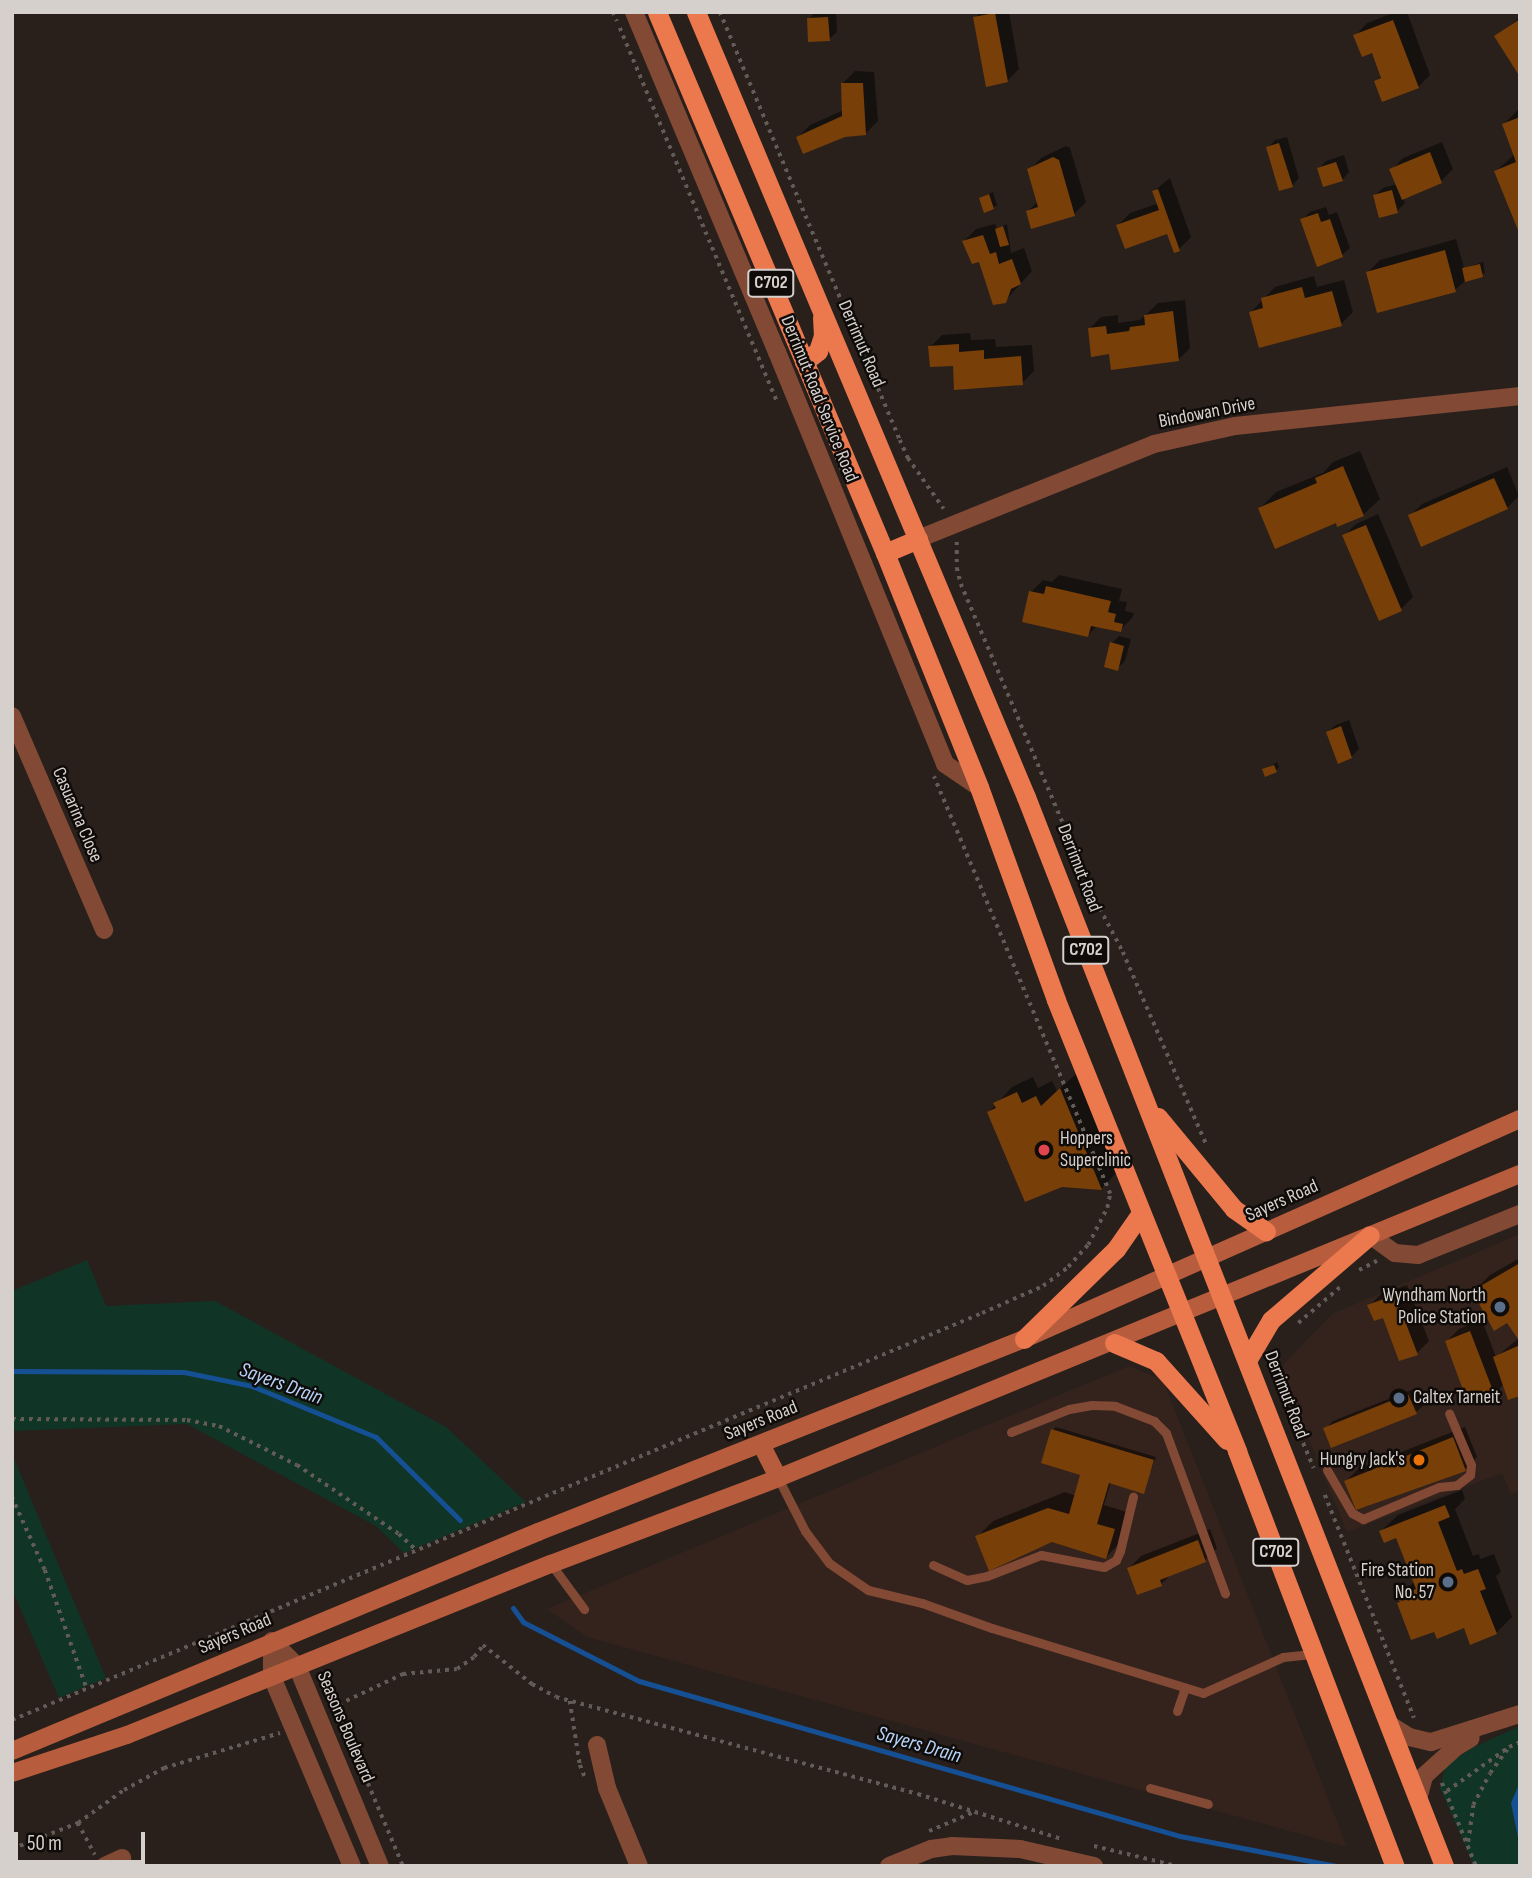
<!DOCTYPE html>
<html>
<head>
<meta charset="utf-8">
<style>
  body { margin:0 }
  #map { position:relative; width:1532px; height:1878px; overflow:hidden; background:#29201c; font-family:"Sofia Sans Condensed",sans-serif }
  div>[style] { position:absolute }
  .built>* { inset:0; background:#33231c }
  .green>* { inset:0; background:#103526 }
  .water>* { inset:0; background:#165094 }
  .shadow>* { inset:0; background:#0007 }
  .stream>* { height:5px; margin:-2.5px; padding:0 2.5px; transform-origin:2.5px; border-radius:2.5px; background:#165094 }
  .building>* { inset:0; background:#793f08 }
  .path>* { height:3.5px; margin-top:-1.75px; transform-origin:0; background:repeating-linear-gradient(90deg,#635b57 0 3.5px,transparent 0 8.5px) }
  .service>* { height:9px; margin:-4.5px; padding:0 4.5px; transform-origin:4.5px; border-radius:4.5px; background:#824935 }
  .minor>* { height:18px; margin:-9px; padding:0 9px; transform-origin:9px; border-radius:9px; background:#824935 }
  .secondary>* { height:18px; margin:-9px; padding:0 9px; transform-origin:9px; border-radius:9px; background:#b75c3c }
  .trunk>* { height:19px; margin:-9.5px; padding:0 9.5px; transform-origin:9.5px; border-radius:9.5px; background:#ec784e }
  .dots>* { width:19px; height:19px; translate:-50% -50%; box-sizing:border-box; border:4px solid #0f0b09; border-radius:50% }
  span { translate:-50% -50%; white-space:nowrap; text-align:center; line-height:1.15; -webkit-text-stroke:5px #0f0b09; paint-order:stroke }
  .shield-label span { padding:2px 5px; background:#0f0b09; border:2px solid; border-radius:5px; -webkit-text-stroke-width:0 }
  .shield-label { font-size:18px; color:#d6d0cd; font-weight:700 }
  .street-label { font-size:19px; color:#d6d0cd }
  .poi-label { font-size:19px; color:#d6d0cd }
  .left { translate:0 -50%; text-align:left }
  .right { translate:-100% -50%; text-align:right }
  .water-label { font-size:21px; color:#b6d3fa; font-style:italic }
  .frame { position:absolute; inset:0; border:14px solid #d6d0cd; pointer-events:none }
  .scale { position:absolute; left:14px; top:1832px; width:131px; height:32px; box-sizing:border-box; border:4px solid #d6d0cd; border-top:0; padding-left:9px; font-size:21px; line-height:24px; white-space:nowrap; color:#d6d0cd; -webkit-text-stroke:5px #0f0b09; paint-order:stroke }
</style>
</head>
<body>
<div id="map">
  <div class="built">
    <div style="clip-path:polygon(1520px 1234px,1520px 1491px,1511px 1494px,1502px 1473px,1347px 1532px,1280px 1368px,1332px 1314px)"></div>
    <div style="clip-path:polygon(1129px 1366px,1163px 1380px,1347px 1847px,587px 1637px,547px 1609px)"></div>
  </div>
  <div class="green">
    <div style="clip-path:polygon(87px 1260px,106px 1306px,215px 1301px,446px 1427px,526px 1502px,404px 1553px,376px 1526px,187px 1424px,12px 1431px,12px 1291px)"></div>
    <div style="clip-path:polygon(12px 1454px,106px 1678px,59px 1698px,12px 1589px)"></div>
    <div style="clip-path:polygon(1520px 1726px,1520px 1866px,1474px 1866px,1440px 1788px,1446px 1765px,1472px 1748px)"></div>
  </div>
  <div class="water">
    <div style="clip-path:polygon(1520px 1782px,1520px 1847px,1511px 1803px)"></div>
  </div>
  <div class="shadow">
    <div style="clip-path:polygon(815px 12px,836px 12px,837px 32px,829px 39px,809px 19px)"></div>
    <div style="clip-path:polygon(980px 12px,1009px 12px,1019px 69px,1007px 81px,975px 18px)"></div>
    <div style="clip-path:polygon(1396px 12px,1407px 12px,1430px 75px,1418px 87px,1376px 81px,1382px 75px,1373px 51px,1356px 35px,1367px 23px)"></div>
    <div style="clip-path:polygon(1520px 17px,1520px 74px,1496px 37px)"></div>
    <div style="clip-path:polygon(855px 71px,874px 72px,878px 121px,866px 133px,798px 137px,810px 125px,844px 110px,843px 83px)"></div>
    <div style="clip-path:polygon(1520px 108px,1520px 230px,1496px 171px,1515px 154px,1504px 124px)"></div>
    <div style="clip-path:polygon(1287px 137px,1299px 178px,1292px 186px,1268px 148px,1275px 140px)"></div>
    <div style="clip-path:polygon(1442px 142px,1453px 169px,1441px 181px,1403px 197px,1405px 203px,1397px 211px,1375px 195px,1383px 188px,1397px 184px,1391px 170px,1403px 158px)"></div>
    <div style="clip-path:polygon(1066px 146px,1070px 148px,1086px 202px,1074px 214px,1028px 211px,1038px 201px,1029px 170px,1041px 158px)"></div>
    <div style="clip-path:polygon(1344px 155px,1349px 172px,1342px 180px,1319px 169px,1326px 161px)"></div>
    <div style="clip-path:polygon(1170px 178px,1191px 237px,1179px 249px,1168px 231px,1118px 225px,1130px 213px,1159px 203px,1154px 191px)"></div>
    <div style="clip-path:polygon(993px 192px,997px 205px,993px 208px,981px 198px)"></div>
    <div style="clip-path:polygon(1326px 207px,1329px 215px,1337px 212px,1350px 248px,1342px 255px,1302px 220px,1310px 212px)"></div>
    <div style="clip-path:polygon(995px 224px,997px 229px,1007px 224px,1011px 253px,1024px 248px,1032px 271px,1005px 301px,980px 260px,964px 241px,976px 229px)"></div>
    <div style="clip-path:polygon(1456px 239px,1464px 268px,1483px 262px,1485px 273px,1466px 280px,1455px 290px,1368px 272px,1380px 260px)"></div>
    <div style="clip-path:polygon(1314px 276px,1317px 287px,1344px 280px,1353px 312px,1341px 324px,1251px 312px,1275px 287px)"></div>
    <div style="clip-path:polygon(1185px 300px,1190px 348px,1178px 360px,1111px 352px,1089px 329px,1101px 317px,1118px 315px,1118px 323px,1140px 320px,1158px 303px)"></div>
    <div style="clip-path:polygon(970px 333px,971px 340px,995px 339px,996px 347px,1032px 345px,1034px 371px,1022px 383px,954px 364px,930px 347px,942px 335px)"></div>
    <div style="clip-path:polygon(1360px 451px,1380px 499px,1363px 515px,1337px 521px,1260px 508px,1276px 492px,1323px 473px,1333px 462px)"></div>
    <div style="clip-path:polygon(1507px 467px,1519px 496px,1507px 508px,1410px 516px,1422px 504px)"></div>
    <div style="clip-path:polygon(1378px 514px,1413px 597px,1401px 609px,1380px 618px,1344px 536px,1356px 524px)"></div>
    <div style="clip-path:polygon(1059px 575px,1122px 589px,1119px 601px,1127px 602px,1125px 611px,1134px 613px,1132px 618px,1120px 630px,1098px 625px,1088px 635px,1031px 592px,1043px 580px,1052px 582px)"></div>
    <div style="clip-path:polygon(1119px 636px,1131px 639px,1125px 661px,1117px 669px,1112px 643px)"></div>
    <div style="clip-path:polygon(1349px 720px,1359px 749px,1351px 757px,1328px 732px,1336px 725px)"></div>
    <div style="clip-path:polygon(1277px 762px,1279px 767px,1276px 771px,1264px 770px)"></div>
    <div style="clip-path:polygon(1076px 1074px,1117px 1172px,1102px 1188px,1062px 1185px,989px 1112px,1012px 1087px,1033px 1077px,1038px 1088px,1052px 1081px,1057px 1091px)"></div>
    <div style="clip-path:polygon(1520px 1258px,1520px 1394px,1504px 1384px,1494px 1395px,1447px 1341px,1459px 1329px,1482px 1320px,1496px 1357px,1519px 1338px,1508px 1321px,1474px 1291px,1490px 1275px)"></div>
    <div style="clip-path:polygon(1407px 1285px,1429px 1341px,1417px 1353px,1384px 1316px,1369px 1306px,1381px 1294px)"></div>
    <div style="clip-path:polygon(1416px 1388px,1424px 1405px,1416px 1412px,1325px 1429px,1333px 1421px)"></div>
    <div style="clip-path:polygon(1056px 1427px,1156px 1457px,1143px 1492px,1111px 1482px,1104px 1505px,1130px 1513px,1122px 1541px,1106px 1557px,1051px 1540px,977px 1537px,993px 1521px,1065px 1492px,1076px 1496px,1082px 1474px,1053px 1430px)"></div>
    <div style="clip-path:polygon(1465px 1427px,1477px 1457px,1465px 1469px,1346px 1481px,1358px 1469px)"></div>
    <div style="clip-path:polygon(1462px 1490px,1465px 1499px,1455px 1509px,1473px 1556px,1479px 1554px,1480px 1559px,1494px 1554px,1501px 1572px,1496px 1576px,1512px 1617px,1496px 1633px,1465px 1626px,1435px 1629px,1401px 1601px,1399px 1597px,1415px 1581px,1397px 1536px,1381px 1531px,1398px 1515px)"></div>
    <div style="clip-path:polygon(1210px 1529px,1217px 1548px,1205px 1560px,1172px 1574px,1161px 1584px,1129px 1568px,1141px 1556px)"></div>
  </div>
  <div class="stream">
    <div style="left:12px;top:1371px;width:172px;rotate:0.3deg"></div>
    <div style="left:184px;top:1372px;width:69px;rotate:11.6deg"></div>
    <div style="left:252px;top:1386px;width:134px;rotate:22.4deg"></div>
    <div style="left:376px;top:1437px;width:118px;rotate:44.7deg"></div>
    <div style="left:513px;top:1608px;width:17px;rotate:54deg"></div>
    <div style="left:523px;top:1622px;width:130px;rotate:27deg"></div>
    <div style="left:639px;top:1681px;width:563px;rotate:15.99deg"></div>
    <div style="left:1180px;top:1836px;width:159px;rotate:10.9deg"></div>
  </div>
  <div class="building">
    <div style="clip-path:polygon(995px 13px,1008px 82px,986px 87px,973px 17px)"></div>
    <div style="clip-path:polygon(828px 17px,830px 41px,808px 42px,807px 18px)"></div>
    <div style="clip-path:polygon(1520px 19px,1520px 77px,1494px 36px)"></div>
    <div style="clip-path:polygon(1393px 20px,1419px 88px,1382px 102px,1374px 81px,1381px 78px,1372px 53px,1362px 57px,1353px 35px)"></div>
    <div style="clip-path:polygon(841px 83px,863px 83px,866px 135px,845px 137px,803px 154px,796px 137px,842px 116px)"></div>
    <div style="clip-path:polygon(1520px 117px,1520px 235px,1494px 171px,1516px 162px,1502px 124px)"></div>
    <div style="clip-path:polygon(1279px 143px,1293px 187px,1279px 191px,1266px 147px)"></div>
    <div style="clip-path:polygon(1430px 152px,1442px 183px,1402px 200px,1389px 169px)"></div>
    <div style="clip-path:polygon(1053px 157px,1059px 160px,1075px 216px,1031px 229px,1026px 211px,1038px 207px,1027px 169px)"></div>
    <div style="clip-path:polygon(1336px 162px,1343px 181px,1323px 187px,1317px 168px)"></div>
    <div style="clip-path:polygon(1158px 189px,1180px 251px,1174px 253px,1167px 234px,1125px 249px,1116px 225px,1159px 210px,1152px 191px)"></div>
    <div style="clip-path:polygon(1392px 190px,1398px 213px,1379px 218px,1373px 195px)"></div>
    <div style="clip-path:polygon(989px 194px,994px 209px,984px 213px,979px 198px)"></div>
    <div style="clip-path:polygon(1318px 213px,1321px 222px,1330px 219px,1343px 257px,1317px 267px,1300px 219px)"></div>
    <div style="clip-path:polygon(1003px 226px,1009px 245px,1000px 247px,995px 229px)"></div>
    <div style="clip-path:polygon(983px 235px,990px 254px,996px 252px,999px 264px,1012px 259px,1021px 284px,1011px 289px,1006px 303px,993px 305px,979px 262px,972px 264px,962px 241px)"></div>
    <div style="clip-path:polygon(1445px 250px,1456px 292px,1377px 313px,1366px 272px)"></div>
    <div style="clip-path:polygon(1480px 264px,1483px 277px,1465px 282px,1462px 268px)"></div>
    <div style="clip-path:polygon(1302px 287px,1305px 298px,1332px 291px,1342px 326px,1259px 348px,1249px 312px,1263px 308px,1261px 298px)"></div>
    <div style="clip-path:polygon(1173px 311px,1179px 361px,1111px 370px,1109px 354px,1091px 357px,1088px 328px,1106px 326px,1107px 334px,1129px 331px,1130px 327px,1145px 325px,1144px 315px)"></div>
    <div style="clip-path:polygon(959px 344px,959px 352px,984px 350px,984px 359px,1021px 356px,1023px 385px,954px 390px,953px 366px,930px 367px,928px 346px)"></div>
    <div style="clip-path:polygon(1343px 466px,1364px 516px,1337px 527px,1336px 523px,1275px 549px,1258px 508px,1317px 483px,1315px 478px)"></div>
    <div style="clip-path:polygon(1494px 478px,1508px 509px,1421px 547px,1408px 515px)"></div>
    <div style="clip-path:polygon(1366px 525px,1402px 611px,1379px 621px,1342px 535px)"></div>
    <div style="clip-path:polygon(1046px 586px,1111px 601px,1108px 612px,1116px 614px,1114px 622px,1123px 624px,1121px 632px,1091px 626px,1088px 637px,1022px 622px,1029px 591px,1044px 594px)"></div>
    <div style="clip-path:polygon(1110px 642px,1124px 646px,1118px 671px,1104px 667px)"></div>
    <div style="clip-path:polygon(1341px 726px,1352px 758px,1338px 764px,1326px 732px)"></div>
    <div style="clip-path:polygon(1274px 765px,1277px 772px,1265px 777px,1262px 769px)"></div>
    <div style="clip-path:polygon(1060px 1088px,1102px 1190px,1062px 1187px,1025px 1202px,987px 1112px,996px 1108px,993px 1103px,1017px 1092px,1022px 1103px,1036px 1096px,1041px 1106px)"></div>
    <div style="clip-path:polygon(1520px 1263px,1520px 1342px,1507px 1323px,1494px 1331px,1472px 1291px)"></div>
    <div style="clip-path:polygon(1395px 1295px,1418px 1355px,1399px 1361px,1383px 1318px,1374px 1321px,1367px 1305px)"></div>
    <div style="clip-path:polygon(1470px 1331px,1495px 1396px,1469px 1406px,1445px 1341px)"></div>
    <div style="clip-path:polygon(1520px 1345px,1520px 1396px,1508px 1400px,1493px 1357px)"></div>
    <div style="clip-path:polygon(1408px 1394px,1417px 1414px,1331px 1448px,1323px 1428px)"></div>
    <div style="clip-path:polygon(1051px 1429px,1154px 1460px,1144px 1494px,1109px 1483px,1097px 1524px,1115px 1529px,1106px 1559px,1052px 1542px,989px 1571px,975px 1536px,1048px 1508px,1069px 1514px,1080px 1475px,1041px 1463px)"></div>
    <div style="clip-path:polygon(1453px 1437px,1466px 1471px,1356px 1510px,1344px 1481px)"></div>
    <div style="clip-path:polygon(1445px 1505px,1450px 1517px,1438px 1522px,1457px 1571px,1462px 1569px,1464px 1574px,1478px 1569px,1486px 1589px,1480px 1591px,1497px 1634px,1470px 1645px,1464px 1628px,1437px 1639px,1434px 1632px,1411px 1640px,1397px 1603px,1400px 1602px,1397px 1596px,1416px 1589px,1396px 1538px,1384px 1543px,1379px 1531px)"></div>
    <div style="clip-path:polygon(1198px 1540px,1206px 1562px,1160px 1580px,1162px 1586px,1137px 1595px,1127px 1568px)"></div>
  </div>
  <div class="path">
    <div style="left:613px;top:12px;width:10px;rotate:66deg"></div>
    <div style="left:720px;top:12px;width:464px;rotate:67.2deg"></div>
    <div style="left:900px;top:440px;width:20px;rotate:66deg"></div>
    <div style="left:908px;top:458px;width:62px;rotate:54.8deg"></div>
    <div style="left:620px;top:28px;width:406px;rotate:67.2deg"></div>
    <div style="left:957px;top:542px;width:26px;rotate:90deg"></div>
    <div style="left:957px;top:568px;width:16px;rotate:76deg"></div>
    <div style="left:961px;top:584px;width:345px;rotate:66.9deg"></div>
    <div style="left:1096px;top:901px;width:58px;rotate:62.1deg"></div>
    <div style="left:1123px;top:952px;width:209px;rotate:66.6deg"></div>
    <div style="left:1359px;top:1270px;width:20px;rotate:-27deg"></div>
    <div style="left:1298px;top:1323px;width:55px;rotate:-40.6deg"></div>
    <div style="left:1273px;top:1355px;width:10px;rotate:107deg"></div>
    <div style="left:1270px;top:1365px;width:112px;rotate:66.9deg"></div>
    <div style="left:12px;top:1419px;width:175px;rotate:0.3deg"></div>
    <div style="left:187px;top:1420px;width:33px;rotate:11deg"></div>
    <div style="left:219px;top:1426px;width:87px;rotate:26.6deg"></div>
    <div style="left:297px;top:1465px;width:123px;rotate:34.1deg"></div>
    <div style="left:399px;top:1534px;width:23px;rotate:43deg"></div>
    <div style="left:1325px;top:1495px;width:240px;rotate:68.2deg"></div>
    <div style="left:12px;top:1497px;width:80px;rotate:65.7deg"></div>
    <div style="left:45px;top:1570px;width:126px;rotate:70.6deg"></div>
    <div style="left:570px;top:1701px;width:65px;rotate:81.1deg"></div>
    <div style="left:580px;top:1765px;width:16px;rotate:68deg"></div>
    <div style="left:335px;top:1705px;width:175px;rotate:67.1deg"></div>
    <div style="left:331px;top:1708px;width:80px;rotate:-25.3deg"></div>
    <div style="left:403px;top:1674px;width:54px;rotate:-5.3deg"></div>
    <div style="left:457px;top:1669px;width:21px;rotate:-35deg"></div>
    <div style="left:474px;top:1657px;width:15px;rotate:-53deg"></div>
    <div style="left:483px;top:1645px;width:63px;rotate:38.5deg"></div>
    <div style="left:532px;top:1684px;width:27px;rotate:28deg"></div>
    <div style="left:556px;top:1697px;width:375px;rotate:15deg"></div>
    <div style="left:918px;top:1794px;width:151px;rotate:17.4deg"></div>
    <div style="left:12px;top:1720px;width:1052px;rotate:-22.76deg"></div>
    <div style="left:982px;top:1313px;width:67px;rotate:-23.9deg"></div>
    <div style="left:1043px;top:1286px;width:31px;rotate:-37deg"></div>
    <div style="left:1068px;top:1267px;width:30px;rotate:-48deg"></div>
    <div style="left:1088px;top:1245px;width:42px;rotate:-62.8deg"></div>
    <div style="left:1107px;top:1208px;width:14px;rotate:-78deg"></div>
    <div style="left:1110px;top:1194px;width:453px;rotate:-112.9deg"></div>
    <div style="left:1442px;top:1783px;width:90px;rotate:67.7deg"></div>
    <div style="left:1447px;top:1791px;width:76px;rotate:-35.4deg"></div>
    <div style="left:1509px;top:1747px;width:12px;rotate:-24deg"></div>
    <div style="left:78px;top:1823px;width:36px;rotate:62deg"></div>
    <div style="left:929px;top:1831px;width:49px;rotate:-22.9deg"></div>
    <div style="left:1468px;top:1842px;width:37px;rotate:-82deg"></div>
    <div style="left:1473px;top:1805px;width:36px;rotate:-62deg"></div>
    <div style="left:1490px;top:1773px;width:32px;rotate:-54deg"></div>
    <div style="left:1094px;top:1846px;width:85px;rotate:13.5deg"></div>
    <div style="left:12px;top:1849px;width:71px;rotate:-21.5deg"></div>
    <div style="left:78px;top:1823px;width:57px;rotate:-35.7deg"></div>
    <div style="left:124px;top:1790px;width:46px;rotate:-28.8deg"></div>
    <div style="left:164px;top:1768px;width:121px;rotate:-16.8deg"></div>
  </div>
  <div class="service">
    <div style="left:1011px;top:1432px;width:62px;rotate:-21.6deg"></div>
    <div style="left:1069px;top:1409px;width:23px;rotate:-10deg"></div>
    <div style="left:1092px;top:1405px;width:23px;rotate:2deg"></div>
    <div style="left:1115px;top:1406px;width:42px;rotate:21deg"></div>
    <div style="left:1154px;top:1421px;width:17px;rotate:45deg"></div>
    <div style="left:1166px;top:1433px;width:171px;rotate:69.8deg"></div>
    <div style="left:1327px;top:1470px;width:50px;rotate:59.8deg"></div>
    <div style="left:1352px;top:1513px;width:13px;rotate:29deg"></div>
    <div style="left:1363px;top:1519px;width:82px;rotate:-22.8deg"></div>
    <div style="left:1439px;top:1487px;width:18px;rotate:-6deg"></div>
    <div style="left:1457px;top:1485px;width:16px;rotate:-38deg"></div>
    <div style="left:1470px;top:1475px;width:10px;rotate:-84deg"></div>
    <div style="left:1471px;top:1465px;width:56px;rotate:-112.9deg"></div>
    <div style="left:778px;top:1478px;width:59px;rotate:63deg"></div>
    <div style="left:805px;top:1531px;width:40px;rotate:53deg"></div>
    <div style="left:829px;top:1563px;width:47px;rotate:34.7deg"></div>
    <div style="left:868px;top:1590px;width:56px;rotate:13.5deg"></div>
    <div style="left:922px;top:1603px;width:74px;rotate:19.7deg"></div>
    <div style="left:992px;top:1628px;width:221px;rotate:17.1deg"></div>
    <div style="left:1203px;top:1693px;width:88px;rotate:-24.2deg"></div>
    <div style="left:1283px;top:1657px;width:31px;rotate:-6deg"></div>
    <div style="left:551px;top:1564px;width:56px;rotate:53.7deg"></div>
    <div style="left:933px;top:1565px;width:37px;rotate:24deg"></div>
    <div style="left:967px;top:1580px;width:20px;rotate:-11deg"></div>
    <div style="left:987px;top:1576px;width:58px;rotate:-21.3deg"></div>
    <div style="left:1041px;top:1555px;width:64px;rotate:10.8deg"></div>
    <div style="left:1104px;top:1567px;width:14px;rotate:-30deg"></div>
    <div style="left:1116px;top:1560px;width:10px;rotate:-66deg"></div>
    <div style="left:1120px;top:1551px;width:56px;rotate:-76.5deg"></div>
    <div style="left:1177px;top:1711px;width:24px;rotate:-71deg"></div>
    <div style="left:1150px;top:1788px;width:60px;rotate:15.4deg"></div>
  </div>
  <div class="minor">
    <div style="left:634px;top:12px;width:369px;rotate:67.2deg"></div>
    <div style="left:777px;top:352px;width:445px;rotate:67.8deg"></div>
    <div style="left:945px;top:764px;width:41px;rotate:34.1deg"></div>
    <div style="left:918px;top:539px;width:254px;rotate:-21.9deg"></div>
    <div style="left:1154px;top:444px;width:83px;rotate:-12.5deg"></div>
    <div style="left:1235px;top:426px;width:287px;rotate:-6deg"></div>
    <div style="left:12px;top:716px;width:233px;rotate:66.7deg"></div>
    <div style="left:1370px;top:1235px;width:31px;rotate:36deg"></div>
    <div style="left:1395px;top:1253px;width:23px;rotate:5deg"></div>
    <div style="left:1418px;top:1255px;width:110px;rotate:-21.9deg"></div>
    <div style="left:272px;top:1641px;width:35px;rotate:45deg"></div>
    <div style="left:297px;top:1666px;width:217px;rotate:67.5deg"></div>
    <div style="left:272px;top:1641px;width:36px;rotate:90deg"></div>
    <div style="left:272px;top:1677px;width:205px;rotate:67.1deg"></div>
    <div style="left:1390px;top:1725px;width:22px;rotate:32deg"></div>
    <div style="left:1409px;top:1737px;width:23px;rotate:13deg"></div>
    <div style="left:1431px;top:1742px;width:93px;rotate:-17.5deg"></div>
    <div style="left:597px;top:1745px;width:44px;rotate:76.9deg"></div>
    <div style="left:607px;top:1788px;width:84px;rotate:67.7deg"></div>
    <div style="left:1418px;top:1799px;width:24px;rotate:-75deg"></div>
    <div style="left:1424px;top:1776px;width:43px;rotate:-42.2deg"></div>
    <div style="left:1456px;top:1747px;width:17px;rotate:-31deg"></div>
    <div style="left:105px;top:1866px;width:19px;rotate:-25deg"></div>
    <div style="left:889px;top:1866px;width:45px;rotate:-22deg"></div>
    <div style="left:931px;top:1849px;width:21px;rotate:-8deg"></div>
    <div style="left:952px;top:1846px;width:68px;rotate:2.5deg"></div>
    <div style="left:1020px;top:1849px;width:76px;rotate:12.9deg"></div>
  </div>
  <div class="secondary">
    <div style="left:761px;top:1444px;width:38px;rotate:63deg"></div>
    <div style="left:12px;top:1751px;width:570px;rotate:-22.6deg"></div>
    <div style="left:538px;top:1532px;width:523px;rotate:-21.66deg"></div>
    <div style="left:1024px;top:1339px;width:543px;rotate:-23.92deg"></div>
    <div style="left:12px;top:1773px;width:121px;rotate:-18.3deg"></div>
    <div style="left:127px;top:1735px;width:457px;rotate:-22deg"></div>
    <div style="left:551px;top:1564px;width:243px;rotate:-20.7deg"></div>
    <div style="left:778px;top:1478px;width:802px;rotate:-22.28deg"></div>
  </div>
  <div class="trunk">
    <div style="left:657px;top:12px;width:587px;rotate:67.15deg"></div>
    <div style="left:885px;top:553px;width:252px;rotate:68.1deg"></div>
    <div style="left:979px;top:787px;width:226px;rotate:70.1deg"></div>
    <div style="left:1056px;top:1000px;width:486px;rotate:68.1deg"></div>
    <div style="left:1237px;top:1451px;width:444px;rotate:69.2deg"></div>
    <div style="left:696px;top:12px;width:852px;rotate:67.2deg"></div>
    <div style="left:1026px;top:797px;width:1148px;rotate:68.64deg"></div>
    <div style="left:804px;top:362px;width:18px;rotate:-38deg"></div>
    <div style="left:818px;top:351px;width:16px;rotate:-72deg"></div>
    <div style="left:823px;top:336px;width:19px;rotate:-93deg"></div>
    <div style="left:885px;top:553px;width:36px;rotate:-23deg"></div>
    <div style="left:1158px;top:1117px;width:119px;rotate:50.4deg"></div>
    <div style="left:1234px;top:1209px;width:39px;rotate:35deg"></div>
    <div style="left:1024px;top:1339px;width:129px;rotate:-44.4deg"></div>
    <div style="left:1116px;top:1249px;width:44px;rotate:-55.2deg"></div>
    <div style="left:1114px;top:1343px;width:46px;rotate:23.2deg"></div>
    <div style="left:1156px;top:1361px;width:106px;rotate:48.1deg"></div>
    <div style="left:1248px;top:1359px;width:45px;rotate:-59.5deg"></div>
    <div style="left:1271px;top:1320px;width:130px;rotate:-40.6deg"></div>
  </div>
  <div class="dots">
    <div style="left:1044px;top:1150px;background:#e0444e"></div>
    <div style="left:1500px;top:1307px;background:#5c6f8a"></div>
    <div style="left:1399px;top:1398px;background:#5c6f8a"></div>
    <div style="left:1419px;top:1460px;background:#e8710a"></div>
    <div style="left:1448px;top:1582px;background:#5c6f8a"></div>
  </div>
  <div class="shield-label">
    <span style="left:771px;top:283px">C702</span>
    <span style="left:1086px;top:950px">C702</span>
    <span style="left:1276px;top:1552px">C702</span>
  </div>
  <div class="street-label">
    <span style="left:861px;top:344px;rotate:67deg">Derrimut Road</span>
    <span style="left:819px;top:399px;rotate:68deg">Derrimut Road Service Road</span>
    <span style="left:1207px;top:413px;rotate:-11deg">Bindowan Drive</span>
    <span style="left:77px;top:815px;rotate:67deg">Casuarina Close</span>
    <span style="left:1079px;top:868px;rotate:69deg">Derrimut Road</span>
    <span style="left:1282px;top:1201px;rotate:-24deg">Sayers Road</span>
    <span style="left:1286px;top:1395px;rotate:69deg">Derrimut Road</span>
    <span style="left:761px;top:1421px;rotate:-22deg">Sayers Road</span>
    <span style="left:235px;top:1634px;rotate:-23deg">Sayers Road</span>
    <span style="left:345px;top:1727px;rotate:67deg">Seasons Boulevard</span>
  </div>
  <div class="poi-label">
    <span class="left" style="left:1060px;top:1150px">Hoppers<br>Superclinic</span>
    <span class="right" style="left:1486px;top:1307px">Wyndham North<br>Police Station</span>
    <span class="left" style="left:1413px;top:1398px">Caltex Tarneit</span>
    <span class="right" style="left:1405px;top:1460px">Hungry Jack's</span>
    <span class="right" style="left:1434px;top:1582px">Fire Station<br>No. 57</span>
  </div>
  <div class="water-label">
    <span style="left:281px;top:1384px;rotate:20deg">Sayers Drain</span>
    <span style="left:919px;top:1745px;rotate:16deg">Sayers Drain</span>
  </div>
  <div class="frame"></div>
  <div class="scale">50 m</div>
</div>
</body>
</html>
